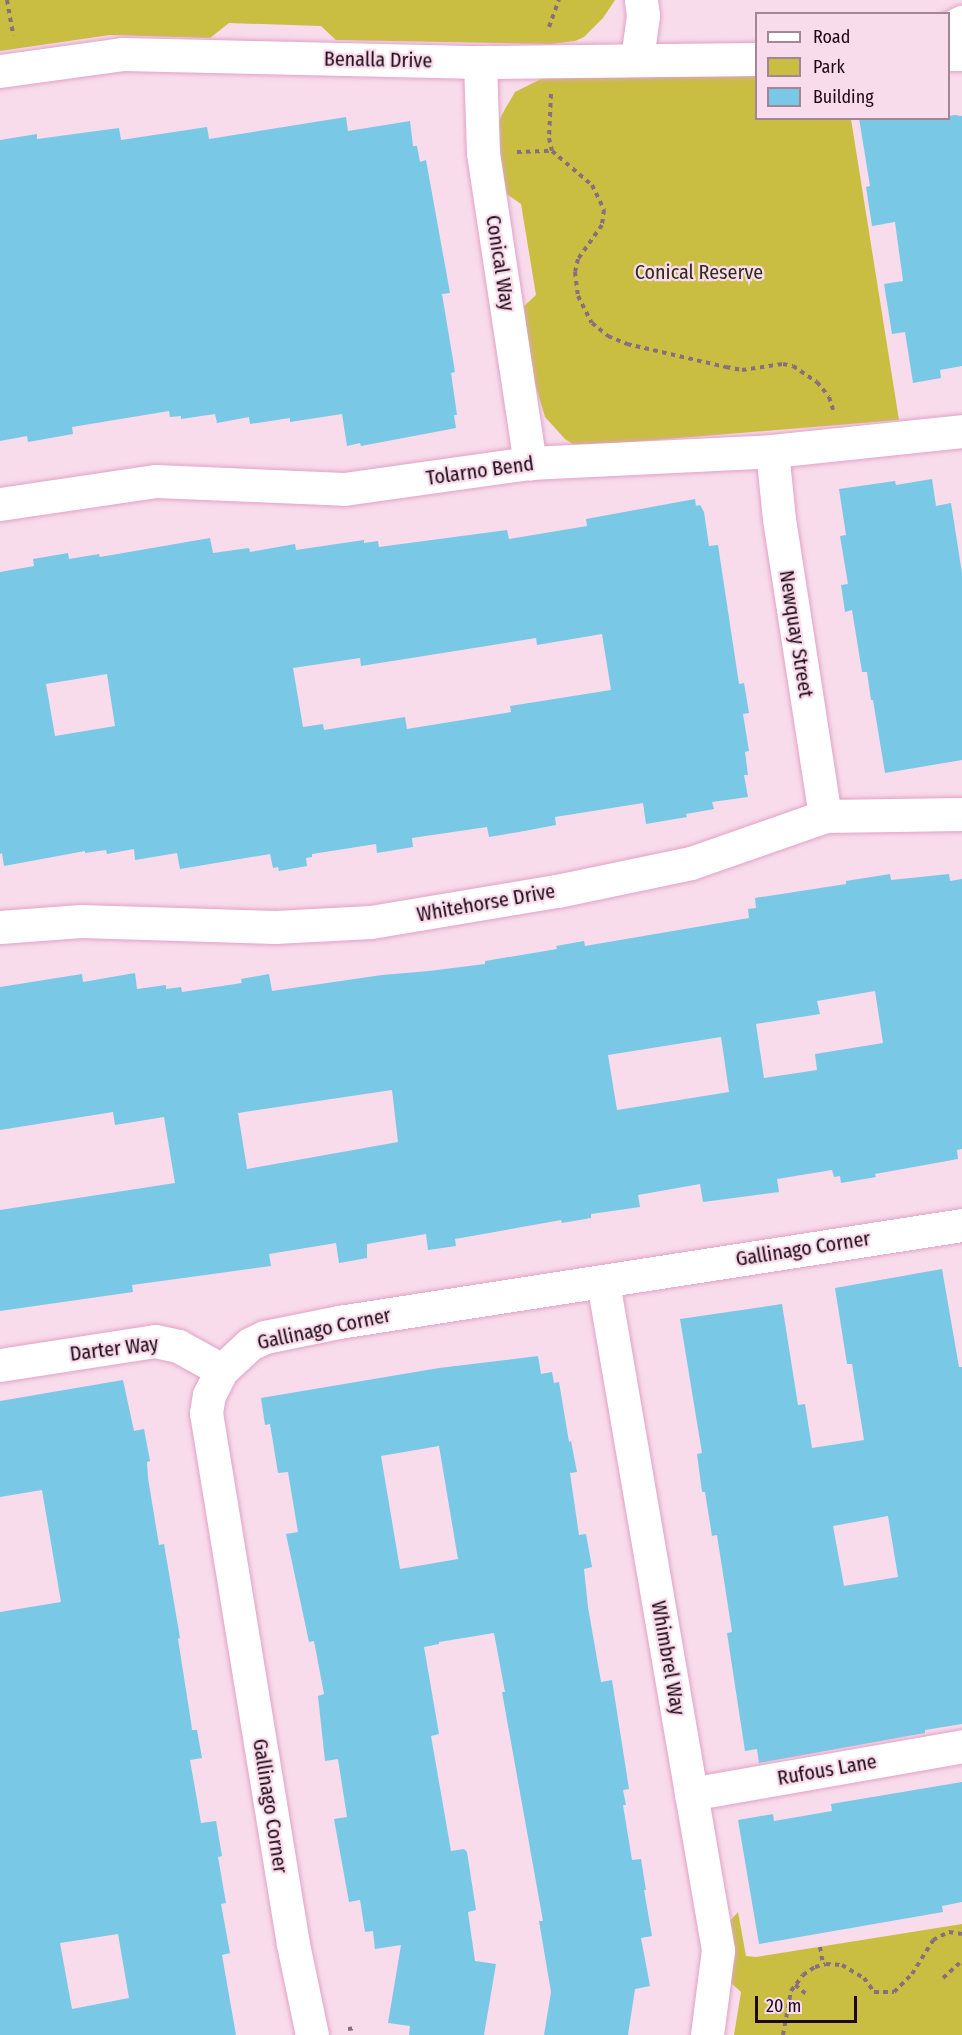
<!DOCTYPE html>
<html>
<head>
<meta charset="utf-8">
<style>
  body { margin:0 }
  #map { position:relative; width:962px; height:2035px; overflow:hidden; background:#f8dceb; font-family:"Fira Sans Condensed",sans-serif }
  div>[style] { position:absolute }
  .green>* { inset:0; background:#c9be41 }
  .building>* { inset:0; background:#79c8e6 }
  .path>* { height:4px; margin-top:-2px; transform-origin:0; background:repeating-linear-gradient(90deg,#886f7e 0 4.5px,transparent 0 9px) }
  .roads { filter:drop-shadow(0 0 2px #e2a2c6) drop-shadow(0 0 2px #e2a2c6) }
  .minor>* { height:33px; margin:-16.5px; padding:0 16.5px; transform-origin:16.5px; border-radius:16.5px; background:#fff }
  span { translate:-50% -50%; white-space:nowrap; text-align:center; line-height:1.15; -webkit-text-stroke:4.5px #f8dceb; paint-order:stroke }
  .street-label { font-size:20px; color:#1e0816 }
  .park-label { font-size:20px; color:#2f2d17 }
  .legend { position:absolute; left:755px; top:12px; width:195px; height:108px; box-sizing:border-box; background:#f8dceb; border:2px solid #a18796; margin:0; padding:8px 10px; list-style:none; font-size:18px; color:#1e0816 }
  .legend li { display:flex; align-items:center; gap:12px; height:30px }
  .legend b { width:30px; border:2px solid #a18796 }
  .scale { position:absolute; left:755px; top:1996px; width:102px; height:27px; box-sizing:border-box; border:3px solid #1e0816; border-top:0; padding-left:8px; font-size:18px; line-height:21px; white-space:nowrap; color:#1e0816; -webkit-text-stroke:4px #f8dceb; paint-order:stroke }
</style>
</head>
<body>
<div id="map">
  <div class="green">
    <div style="clip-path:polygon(0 0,615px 0,603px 18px,584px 37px,575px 41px,551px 44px,336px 40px,321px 26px,229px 23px,210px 38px,110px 35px,0 51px)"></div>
    <div style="clip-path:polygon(756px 76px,756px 118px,851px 119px,899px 420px,582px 446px,573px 444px,565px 439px,545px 417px,535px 384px,523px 307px,536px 295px,521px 204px,505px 193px,497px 140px,499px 121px,505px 109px,515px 92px,543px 78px)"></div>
    <div style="clip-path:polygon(738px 1912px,746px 1956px,756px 1957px,962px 1924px,962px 2035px,734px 2035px,741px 1992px,729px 1981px,731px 1961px,735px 1960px,735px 1954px,730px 1949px,728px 1923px)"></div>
  </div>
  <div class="building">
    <div style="clip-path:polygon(955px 115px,962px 116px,962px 366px,940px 370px,941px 378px,913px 383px,905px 332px,892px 334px,884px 284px,903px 281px,895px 222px,872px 226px,866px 187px,870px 186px,859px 118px,948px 118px,948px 116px)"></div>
    <div style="clip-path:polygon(346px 117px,348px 131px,410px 121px,413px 146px,417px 146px,420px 162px,426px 160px,450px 293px,442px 294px,455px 372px,451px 373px,457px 415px,454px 415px,456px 428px,361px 446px,360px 443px,347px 446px,342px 414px,290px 422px,290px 418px,250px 424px,249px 417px,217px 423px,215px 414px,181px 419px,181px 416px,170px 417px,169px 411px,72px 427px,73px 434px,28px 442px,27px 436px,0 441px,0 140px,37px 134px,37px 139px,119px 128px,121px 140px,207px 127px,209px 139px)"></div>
    <div style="clip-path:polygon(932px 479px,936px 506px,951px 503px,962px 573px,962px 760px,885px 773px,873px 700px,871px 700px,867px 672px,862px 672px,852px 610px,845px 612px,841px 585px,848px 584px,840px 536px,846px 535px,839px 489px,895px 481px,896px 485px)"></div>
    <div style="clip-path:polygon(evenodd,695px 499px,696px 506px,700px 505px,704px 512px,709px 546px,718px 545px,739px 684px,744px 683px,749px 713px,743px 714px,749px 751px,745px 752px,748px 775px,744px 775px,748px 797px,712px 802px,714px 809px,686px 814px,687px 817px,646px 824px,643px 803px,555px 817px,556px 825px,519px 832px,489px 837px,487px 827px,412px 838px,413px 847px,377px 853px,376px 844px,312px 854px,312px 857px,306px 858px,307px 866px,279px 871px,278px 867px,273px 868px,270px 854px,180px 869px,177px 853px,135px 860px,134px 849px,107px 854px,106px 850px,85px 853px,85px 851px,4px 866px,2px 853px,0 854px,0 572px,34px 566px,33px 559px,68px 553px,69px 559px,99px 554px,100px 557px,210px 538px,213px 553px,249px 548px,250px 552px,295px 544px,296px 550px,364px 540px,364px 543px,378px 541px,379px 547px,507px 530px,509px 539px,587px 526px,586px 519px,695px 499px,602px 634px,611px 690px,510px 706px,511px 712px,407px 729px,405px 717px,324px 730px,323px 724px,303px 727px,293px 668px,360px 658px,361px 666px,536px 638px,537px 645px,602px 634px,695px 499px,107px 674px,115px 726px,55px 736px,46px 684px,107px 674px)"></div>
    <div style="clip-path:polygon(evenodd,890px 874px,891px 880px,949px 874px,950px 881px,962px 879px,962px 1149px,957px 1150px,958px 1159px,875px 1174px,876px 1177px,841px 1183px,840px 1176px,834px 1177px,832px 1170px,777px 1179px,779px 1192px,703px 1202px,700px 1184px,638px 1195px,640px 1207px,591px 1214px,591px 1218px,562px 1223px,561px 1220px,455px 1239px,456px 1246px,428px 1250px,426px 1234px,367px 1244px,367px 1258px,339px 1263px,336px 1243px,269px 1254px,271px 1266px,132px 1285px,133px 1292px,0 1311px,0 1210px,175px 1183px,164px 1117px,115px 1125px,113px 1112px,0 1130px,0 987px,82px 974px,83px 982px,135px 973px,137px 989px,166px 985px,166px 989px,181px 987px,182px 992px,242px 983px,241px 979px,269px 974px,272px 991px,382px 975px,429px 971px,485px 964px,485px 961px,557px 949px,556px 946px,584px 941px,585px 946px,749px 918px,748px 909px,756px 908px,755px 898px,846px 884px,846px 881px,890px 874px,875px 991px,883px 1043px,815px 1054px,817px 1070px,764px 1078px,756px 1024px,820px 1014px,817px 1001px,875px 991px,890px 874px,721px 1037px,729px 1092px,617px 1110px,608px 1055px,721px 1037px,890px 874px,392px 1090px,398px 1142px,247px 1169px,238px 1113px,392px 1090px)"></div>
    <div style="clip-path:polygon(evenodd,942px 1269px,959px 1367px,962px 1367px,962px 1724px,925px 1730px,925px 1733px,759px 1763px,757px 1749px,745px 1751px,727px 1633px,732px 1632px,717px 1535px,712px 1536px,705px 1492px,702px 1492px,697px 1454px,702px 1453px,680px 1319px,782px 1304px,798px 1405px,805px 1404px,812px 1448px,864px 1440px,852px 1364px,847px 1364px,835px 1288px,942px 1269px,888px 1516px,898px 1577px,844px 1586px,833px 1526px,888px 1516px)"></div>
    <div style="clip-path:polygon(evenodd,538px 1356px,541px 1374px,552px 1372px,554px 1383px,559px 1382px,569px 1442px,571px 1441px,577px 1472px,570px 1473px,579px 1535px,586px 1534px,592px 1567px,584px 1569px,588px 1607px,601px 1682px,612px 1680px,629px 1789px,623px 1790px,626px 1805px,623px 1805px,632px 1860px,641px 1859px,646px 1890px,644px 1890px,652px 1936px,641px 1938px,650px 1986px,635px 1989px,628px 2035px,544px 2035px,551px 1992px,539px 1921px,543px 1921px,502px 1692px,505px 1692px,494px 1633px,439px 1642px,439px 1644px,424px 1647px,439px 1734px,431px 1736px,451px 1851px,464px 1849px,467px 1852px,476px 1910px,468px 1912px,475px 1961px,496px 1964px,484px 2035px,409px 2035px,410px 2026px,388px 2023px,401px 1945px,375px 1949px,373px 1931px,365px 1932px,360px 1900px,349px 1902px,334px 1819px,347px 1817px,338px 1759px,325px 1761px,318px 1696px,324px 1694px,314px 1641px,309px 1642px,286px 1534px,298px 1532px,288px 1472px,278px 1473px,270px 1424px,265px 1425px,261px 1398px,439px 1368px,538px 1356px,439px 1446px,458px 1559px,400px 1569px,381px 1456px,439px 1446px)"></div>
    <div style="clip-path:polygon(evenodd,123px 1380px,134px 1431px,144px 1429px,150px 1461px,147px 1462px,148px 1478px,159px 1545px,164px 1544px,180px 1638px,178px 1639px,191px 1722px,192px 1730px,197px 1730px,202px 1758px,190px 1760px,201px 1823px,216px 1821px,222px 1856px,218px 1857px,226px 1903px,221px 1904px,230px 1953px,222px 1955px,236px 2035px,0 2035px,0 1612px,61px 1602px,42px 1490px,0 1497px,0 1401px,123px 1380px,118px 1934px,129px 1998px,72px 2009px,60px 1943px,118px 1934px)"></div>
    <div style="clip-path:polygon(962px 1782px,962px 1902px,942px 1906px,943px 1912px,759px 1944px,738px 1820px,773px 1814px,774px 1821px,832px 1811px,831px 1804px)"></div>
  </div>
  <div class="path">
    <div style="left:7px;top:0;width:36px;rotate:80deg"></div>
    <div style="left:549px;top:27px;width:29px;rotate:-70deg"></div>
    <div style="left:551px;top:94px;width:44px;rotate:92.6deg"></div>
    <div style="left:549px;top:138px;width:13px;rotate:77deg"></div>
    <div style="left:552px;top:151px;width:52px;rotate:40.4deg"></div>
    <div style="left:592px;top:185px;width:28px;rotate:64deg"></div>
    <div style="left:604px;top:210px;width:15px;rotate:98deg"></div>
    <div style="left:602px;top:225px;width:42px;rotate:125.2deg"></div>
    <div style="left:578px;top:259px;width:13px;rotate:103deg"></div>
    <div style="left:575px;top:272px;width:24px;rotate:83deg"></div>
    <div style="left:578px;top:296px;width:30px;rotate:63deg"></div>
    <div style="left:592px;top:323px;width:21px;rotate:39deg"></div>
    <div style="left:608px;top:336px;width:21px;rotate:23deg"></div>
    <div style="left:627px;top:344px;width:102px;rotate:13.1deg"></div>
    <div style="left:726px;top:367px;width:16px;rotate:11deg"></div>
    <div style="left:742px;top:370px;width:41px;rotate:-8.3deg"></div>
    <div style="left:783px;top:364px;width:10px;rotate:11deg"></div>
    <div style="left:793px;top:366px;width:29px;rotate:34deg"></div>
    <div style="left:817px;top:382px;width:19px;rotate:51deg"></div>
    <div style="left:829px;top:397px;width:16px;rotate:72deg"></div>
    <div style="left:517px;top:152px;width:35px;rotate:-2deg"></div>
    <div style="left:820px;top:1947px;width:17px;rotate:80deg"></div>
    <div style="left:943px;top:1978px;width:25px;rotate:-42deg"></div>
    <div style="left:795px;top:1985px;width:14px;rotate:39deg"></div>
    <div style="left:348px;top:2029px;width:8px;rotate:-7deg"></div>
    <div style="left:783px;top:2035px;width:45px;rotate:-79.7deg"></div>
    <div style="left:791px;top:1991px;width:20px;rotate:-53deg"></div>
    <div style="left:803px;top:1975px;width:14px;rotate:-34deg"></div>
    <div style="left:815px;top:1967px;width:11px;rotate:-15deg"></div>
    <div style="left:826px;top:1964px;width:16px;rotate:4deg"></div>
    <div style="left:842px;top:1965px;width:26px;rotate:31deg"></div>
    <div style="left:864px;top:1978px;width:17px;rotate:54deg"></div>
    <div style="left:874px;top:1992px;width:20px"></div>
    <div style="left:894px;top:1992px;width:25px;rotate:-45deg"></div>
    <div style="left:912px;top:1974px;width:40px;rotate:-58deg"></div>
    <div style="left:933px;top:1940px;width:18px;rotate:-27deg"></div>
    <div style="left:949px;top:1932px;width:13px;rotate:9deg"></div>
  </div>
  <div class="roads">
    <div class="minor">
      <div style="left:948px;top:29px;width:16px;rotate:-27deg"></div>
      <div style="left:948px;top:54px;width:14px"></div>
      <div style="left:637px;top:59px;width:44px;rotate:-82.2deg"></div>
      <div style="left:643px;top:15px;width:15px;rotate:-98deg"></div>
      <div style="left:480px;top:62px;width:91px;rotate:88.1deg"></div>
      <div style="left:483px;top:153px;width:314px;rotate:81.4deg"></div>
      <div style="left:0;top:71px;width:123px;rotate:-7.9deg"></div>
      <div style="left:122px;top:54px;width:358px;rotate:1.3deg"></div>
      <div style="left:480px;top:62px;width:276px;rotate:-0.6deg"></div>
      <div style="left:772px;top:451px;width:68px;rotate:84.1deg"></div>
      <div style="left:779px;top:519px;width:301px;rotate:81.2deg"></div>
      <div style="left:0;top:504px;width:158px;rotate:-8.4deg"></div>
      <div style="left:156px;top:481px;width:188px;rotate:2.4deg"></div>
      <div style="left:344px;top:489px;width:188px;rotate:-8deg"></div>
      <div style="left:530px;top:463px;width:242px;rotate:-2.8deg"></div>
      <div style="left:772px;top:451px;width:191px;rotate:-6deg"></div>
      <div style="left:0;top:927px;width:81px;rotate:-4.2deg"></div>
      <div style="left:81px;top:921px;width:194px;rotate:1.8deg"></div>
      <div style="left:275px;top:927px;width:96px;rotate:-3deg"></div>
      <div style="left:371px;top:922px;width:189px;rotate:-9.5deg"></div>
      <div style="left:557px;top:891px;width:137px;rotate:-11.8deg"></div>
      <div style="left:691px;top:863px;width:142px;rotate:-19.3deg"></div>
      <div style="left:825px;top:816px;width:137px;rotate:-0.8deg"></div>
      <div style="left:603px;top:1282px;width:678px;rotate:80.23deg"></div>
      <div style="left:718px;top:1950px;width:86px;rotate:97.4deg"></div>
      <div style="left:0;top:1365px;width:157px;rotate:-8.8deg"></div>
      <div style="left:155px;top:1341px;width:24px;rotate:12deg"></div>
      <div style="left:178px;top:1346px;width:50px;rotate:28.6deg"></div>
      <div style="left:691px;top:1794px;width:275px;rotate:-10deg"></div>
      <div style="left:312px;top:2035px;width:93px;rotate:-101.8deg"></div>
      <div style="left:293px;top:1944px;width:538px;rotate:-99.3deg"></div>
      <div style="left:206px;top:1413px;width:18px;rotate:-81deg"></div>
      <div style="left:209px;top:1395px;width:28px;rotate:-63deg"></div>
      <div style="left:222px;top:1370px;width:38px;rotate:-43deg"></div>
      <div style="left:250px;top:1344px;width:17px;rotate:-25deg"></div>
      <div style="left:265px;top:1337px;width:76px;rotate:-11.5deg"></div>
      <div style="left:339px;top:1322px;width:631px;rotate:-8.85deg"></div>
    </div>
  </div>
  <div class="street-label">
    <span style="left:378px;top:60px;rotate:1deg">Benalla Drive</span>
    <span style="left:500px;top:263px;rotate:81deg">Conical Way</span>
    <span style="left:480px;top:471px;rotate:-8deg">Tolarno Bend</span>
    <span style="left:796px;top:634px;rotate:81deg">Newquay Street</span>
    <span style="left:486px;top:903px;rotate:-10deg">Whitehorse Drive</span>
    <span style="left:803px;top:1249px;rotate:-9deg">Gallinago Corner</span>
    <span style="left:324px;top:1329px;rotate:-12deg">Gallinago Corner</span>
    <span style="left:114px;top:1349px;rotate:-7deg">Darter Way</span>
    <span style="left:668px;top:1658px;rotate:80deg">Whimbrel Way</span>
    <span style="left:827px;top:1770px;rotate:-10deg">Rufous Lane</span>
    <span style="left:270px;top:1806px;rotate:81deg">Gallinago Corner</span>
  </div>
  <div class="park-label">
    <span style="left:699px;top:272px">Conical Reserve</span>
  </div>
  <ul class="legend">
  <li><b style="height:8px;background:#fff"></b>Road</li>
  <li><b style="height:16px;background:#c9be41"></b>Park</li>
  <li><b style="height:16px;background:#79c8e6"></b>Building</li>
  </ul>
  <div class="scale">20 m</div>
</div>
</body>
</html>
